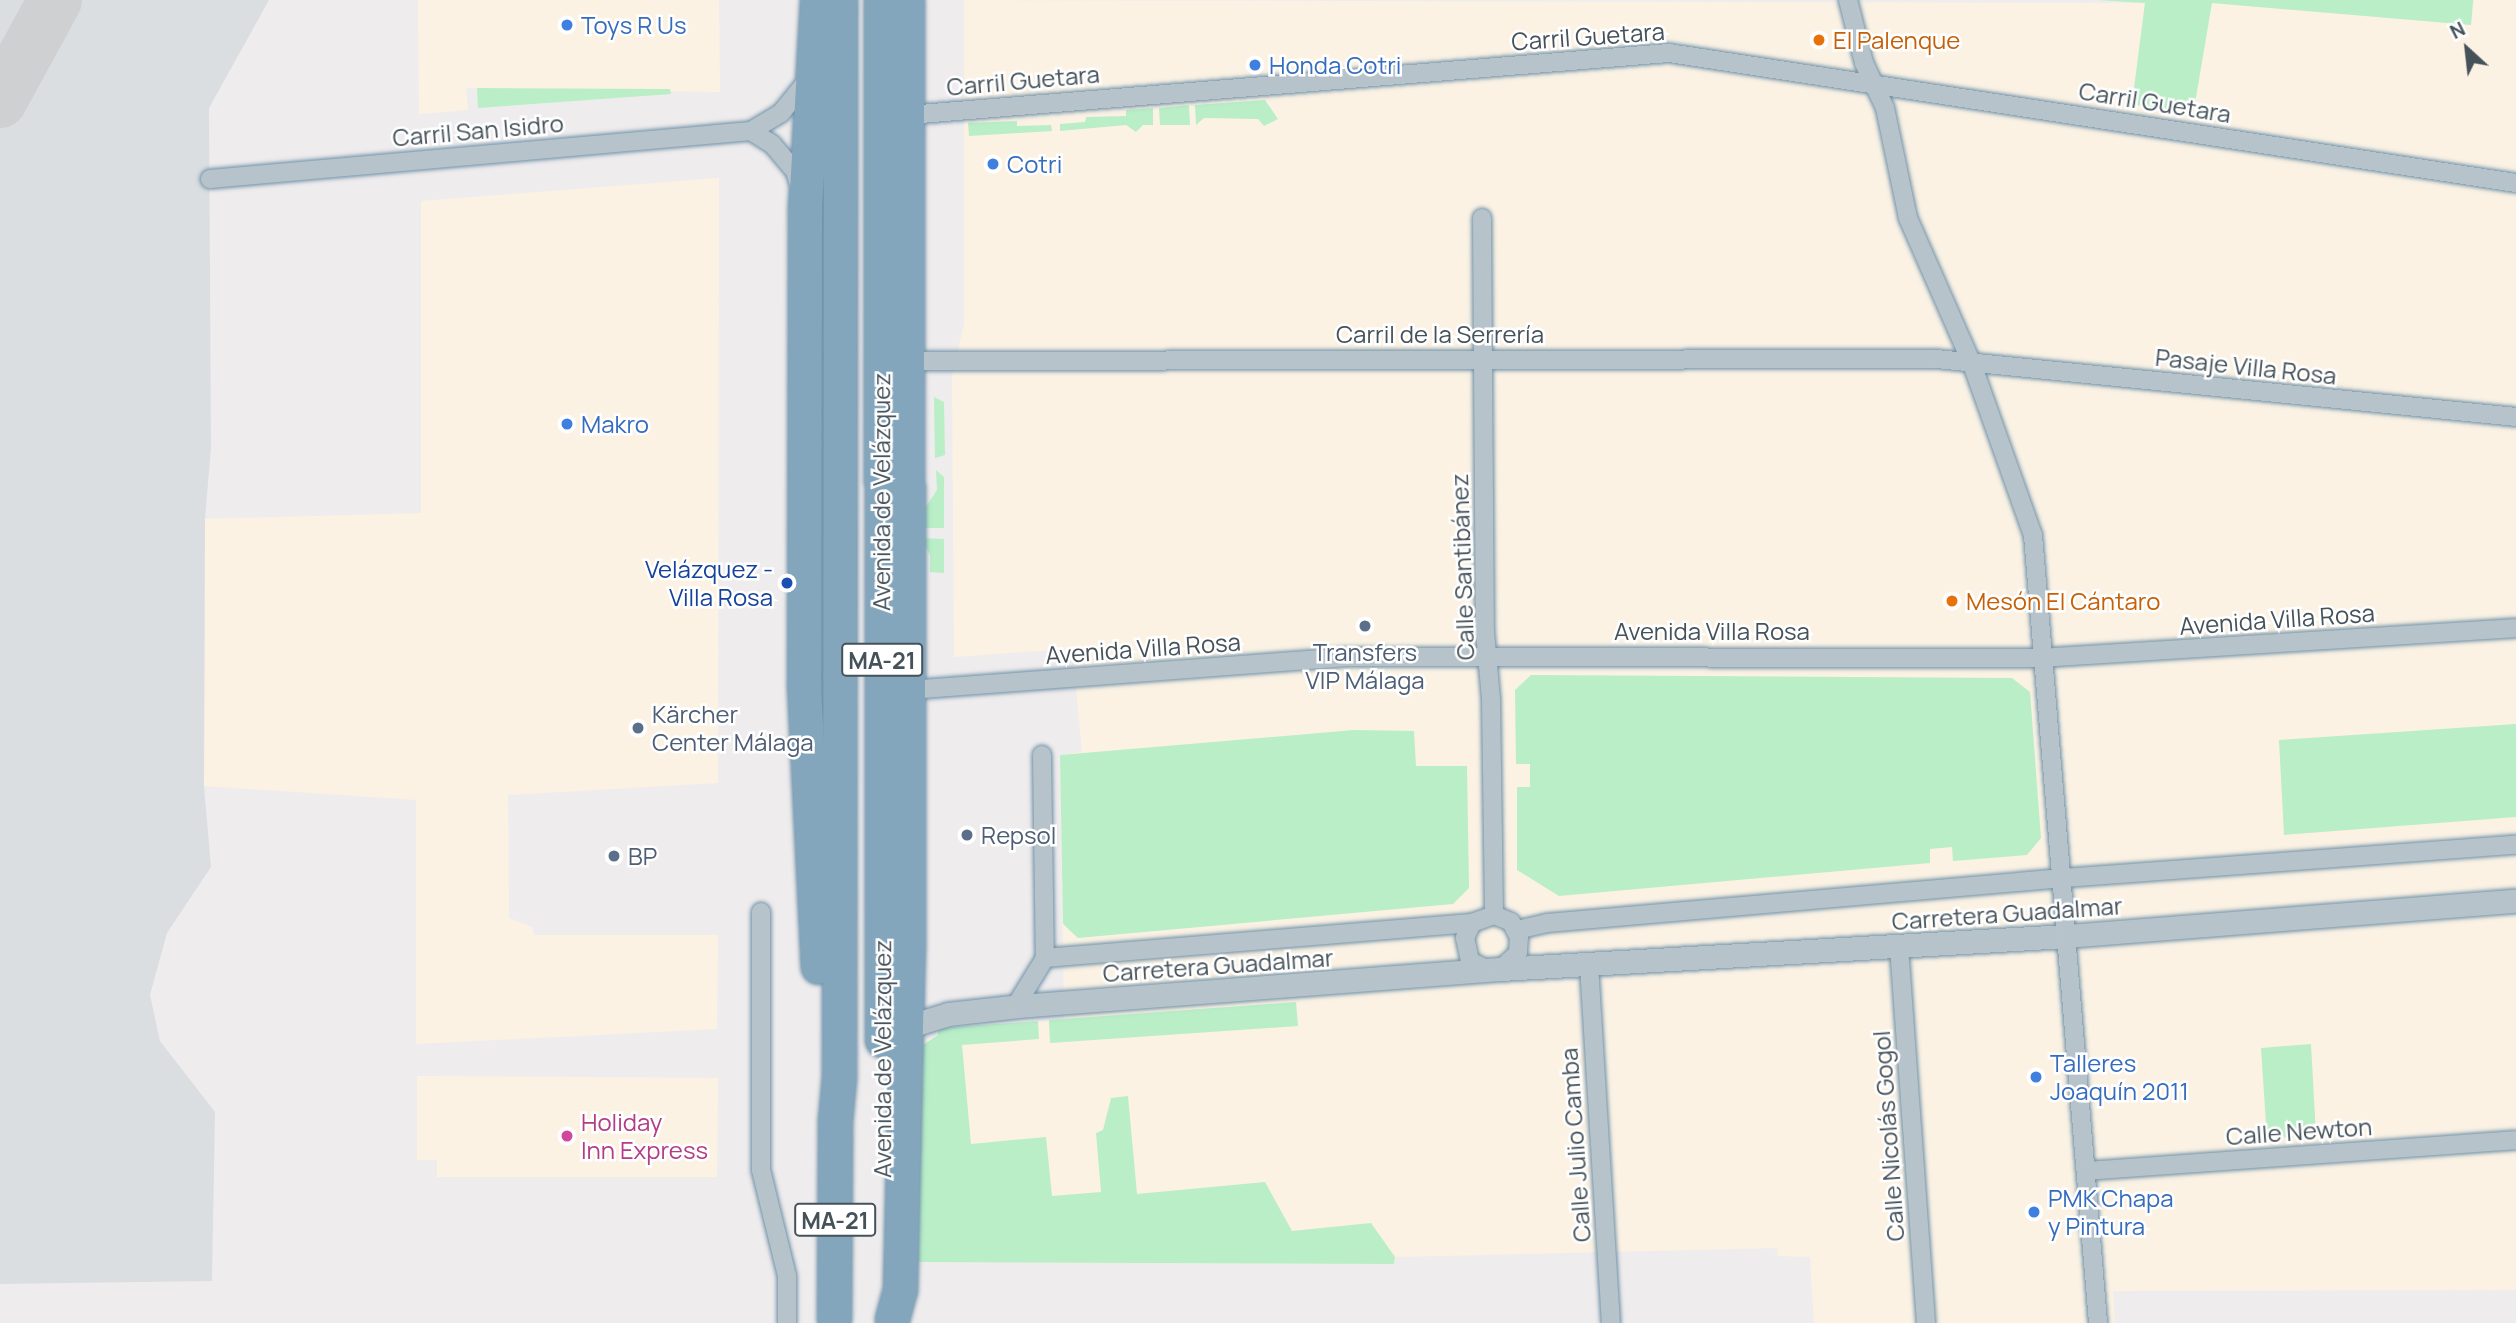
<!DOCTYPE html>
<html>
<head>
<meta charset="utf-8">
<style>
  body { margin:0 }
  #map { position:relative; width:2516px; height:1323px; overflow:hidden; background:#efeced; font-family:Manrope,sans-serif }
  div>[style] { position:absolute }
  .commercial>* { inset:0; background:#fbf2e4 }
  .airport>* { inset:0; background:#dbdee1 }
  .green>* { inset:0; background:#b9eec7 }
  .taxiway>* { height:54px; margin:-27px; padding:0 27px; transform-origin:27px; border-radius:27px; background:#ced0d2 }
  .roads { filter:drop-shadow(0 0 2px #6f91a8) drop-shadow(0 0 2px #6f91a8) }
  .minor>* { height:18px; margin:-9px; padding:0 9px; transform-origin:9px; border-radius:9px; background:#b7c3ca }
  .tertiary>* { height:23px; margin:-11.5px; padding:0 11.5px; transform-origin:11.5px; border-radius:11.5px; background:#b7c3ca }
  .motorway>* { height:33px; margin:-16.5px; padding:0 16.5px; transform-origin:16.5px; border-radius:16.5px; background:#83a6bc }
  .dots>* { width:19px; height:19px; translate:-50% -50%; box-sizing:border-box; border:4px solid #fff; border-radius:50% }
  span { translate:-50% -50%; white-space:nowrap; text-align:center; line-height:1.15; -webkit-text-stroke:5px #fff; paint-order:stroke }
  .shield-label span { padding:2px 5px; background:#fff; border:2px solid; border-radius:5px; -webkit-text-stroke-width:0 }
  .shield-label { font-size:23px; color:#45525a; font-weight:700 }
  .shop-label { font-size:24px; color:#366cbe }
  .left { translate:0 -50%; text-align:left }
  .street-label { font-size:24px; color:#45525a }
  .food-label { font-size:24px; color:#c56008 }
  .transit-label { font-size:24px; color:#164399 }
  .right { translate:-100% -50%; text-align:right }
  .service-label { font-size:24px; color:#4e5e75 }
  .hotel-label { font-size:24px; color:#b23c85 }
  .north { position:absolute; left:2432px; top:14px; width:70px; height:70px; -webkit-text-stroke:5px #fff; paint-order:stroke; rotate:333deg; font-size:19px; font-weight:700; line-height:28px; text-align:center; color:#45525a }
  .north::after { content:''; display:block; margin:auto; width:24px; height:32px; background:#45525a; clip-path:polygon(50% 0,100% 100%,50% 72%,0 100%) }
</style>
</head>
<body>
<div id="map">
  <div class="commercial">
    <div style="clip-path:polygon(418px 0,719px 0,720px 92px,466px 88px,468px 110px,419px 114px)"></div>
    <div style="clip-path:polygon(964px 0,2145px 3px,2132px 104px,2193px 114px,2211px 3px,2471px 25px,2474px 0,2516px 0,2516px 1290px,2113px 1291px,2115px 1323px,1814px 1323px,1810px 1257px,1778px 1256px,1777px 1248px,1395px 1257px,1394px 1264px,914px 1262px,924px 1041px,938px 1035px,938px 1028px,1064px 1019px,1060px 755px,1082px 752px,1073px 659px,1053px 650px,954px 657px,952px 376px,964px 324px)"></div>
    <div style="clip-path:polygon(719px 178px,718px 783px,508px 795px,509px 918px,532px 927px,534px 935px,718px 935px,717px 1029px,416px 1044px,416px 800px,204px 786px,205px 519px,421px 513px,421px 201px)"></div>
    <div style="clip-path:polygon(417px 1076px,718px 1078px,717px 1177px,437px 1177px,437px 1160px,417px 1160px)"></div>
  </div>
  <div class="airport">
    <div style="clip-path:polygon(0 0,269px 0,209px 108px,211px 448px,205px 519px,204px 786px,211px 867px,167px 933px,150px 995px,160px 1041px,215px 1112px,212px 1281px,0 1284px)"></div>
  </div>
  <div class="green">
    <div style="clip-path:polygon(2098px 0,2473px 0,2471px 25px,2212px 3px,2193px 115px,2132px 104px,2145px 3px)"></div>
    <div style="clip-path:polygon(477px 88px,670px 89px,671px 94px,478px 108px)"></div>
    <div style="clip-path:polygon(1265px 100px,1278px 119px,1264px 126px,1258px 119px,1204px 118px,1196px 125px,1195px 105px)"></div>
    <div style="clip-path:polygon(1189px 105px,1190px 125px,1160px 125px,1159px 108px)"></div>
    <div style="clip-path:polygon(1153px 108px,1153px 125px,1143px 125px,1136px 132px,1126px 125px,1060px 131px,1060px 124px,1085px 122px,1086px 117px,1126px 116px,1126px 110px)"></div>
    <div style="clip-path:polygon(1017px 121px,1017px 126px,1051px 125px,1052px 131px,969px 136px,968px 123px)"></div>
    <div style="clip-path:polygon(934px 397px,944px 402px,945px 455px,935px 458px)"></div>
    <div style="clip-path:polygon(936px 470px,944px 477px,944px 528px,917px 528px,919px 517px,937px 490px)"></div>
    <div style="clip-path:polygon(921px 538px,944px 539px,944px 573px,930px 572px,930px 555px)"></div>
    <div style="clip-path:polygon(1531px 675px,2012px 678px,2030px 692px,2041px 838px,2027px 855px,1953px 861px,1952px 847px,1930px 849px,1930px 863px,1559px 896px,1517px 870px,1517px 787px,1530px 787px,1530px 764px,1516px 764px,1515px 690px)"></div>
    <div style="clip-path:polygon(2516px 724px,2516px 817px,2284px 835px,2279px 740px)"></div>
    <div style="clip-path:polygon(1354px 730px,1414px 731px,1416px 766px,1467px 766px,1469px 888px,1453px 904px,1078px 938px,1063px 924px,1060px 755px)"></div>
    <div style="clip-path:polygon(1296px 1002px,1298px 1026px,1050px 1043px,1049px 1020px)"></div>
    <div style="clip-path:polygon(1038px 1021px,1039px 1039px,962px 1045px,971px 1144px,1046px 1137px,1052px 1196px,1101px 1192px,1096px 1133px,1103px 1130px,1111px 1098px,1128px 1096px,1137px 1194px,1265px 1182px,1292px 1231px,1371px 1223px,1395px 1257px,1394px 1264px,914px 1262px,915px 1050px,938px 1035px,938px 1028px)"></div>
    <div style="clip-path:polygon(2311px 1044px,2316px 1135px,2267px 1139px,2261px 1048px)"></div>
  </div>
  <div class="taxiway">
    <div style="left:0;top:101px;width:115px;rotate:-61.4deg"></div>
  </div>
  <div class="roads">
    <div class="minor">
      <div style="left:1848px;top:0;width:65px;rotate:75.7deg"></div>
      <div style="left:1864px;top:63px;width:50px;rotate:65deg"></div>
      <div style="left:1885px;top:108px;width:112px;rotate:78.2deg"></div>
      <div style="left:1908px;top:218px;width:159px;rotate:66.3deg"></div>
      <div style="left:1972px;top:364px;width:182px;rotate:70.4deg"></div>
      <div style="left:2033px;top:535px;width:791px;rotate:85.28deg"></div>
      <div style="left:908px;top:115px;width:764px;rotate:-4.66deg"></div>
      <div style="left:1669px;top:53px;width:857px;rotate:8.73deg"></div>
      <div style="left:751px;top:131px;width:25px;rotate:32deg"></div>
      <div style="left:772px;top:144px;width:35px;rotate:50deg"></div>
      <div style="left:795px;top:171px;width:17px;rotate:73deg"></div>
      <div style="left:210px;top:179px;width:543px;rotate:-5.07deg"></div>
      <div style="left:751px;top:131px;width:35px;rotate:-31deg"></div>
      <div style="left:781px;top:113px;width:40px;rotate:-51deg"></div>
      <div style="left:1482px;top:218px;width:414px;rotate:89.6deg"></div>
      <div style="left:1485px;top:632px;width:67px;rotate:84.9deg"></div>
      <div style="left:1491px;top:699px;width:216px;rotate:89.2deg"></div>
      <div style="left:907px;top:361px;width:1029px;rotate:-0.11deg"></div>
      <div style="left:1936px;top:359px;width:583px;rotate:5.71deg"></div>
      <div style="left:908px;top:690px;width:435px;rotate:-4.3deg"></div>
      <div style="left:1342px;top:657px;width:699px;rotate:0.08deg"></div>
      <div style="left:2041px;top:658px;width:476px;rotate:-3.6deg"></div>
      <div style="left:1042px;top:755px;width:203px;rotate:89.2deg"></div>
      <div style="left:761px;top:912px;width:258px;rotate:90deg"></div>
      <div style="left:761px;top:1170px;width:109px;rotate:76.2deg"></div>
      <div style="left:787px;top:1276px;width:47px;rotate:90deg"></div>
      <div style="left:1517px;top:930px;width:31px;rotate:-13deg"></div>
      <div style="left:1547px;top:923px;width:518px;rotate:-4.98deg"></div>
      <div style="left:2063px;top:878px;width:454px;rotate:-4.2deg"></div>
      <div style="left:1899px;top:946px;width:378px;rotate:85.9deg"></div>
      <div style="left:1589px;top:965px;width:359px;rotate:86.5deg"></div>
      <div style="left:1488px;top:970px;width:20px;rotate:-153deg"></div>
      <div style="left:1470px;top:961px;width:24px;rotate:-102deg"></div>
      <div style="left:1465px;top:938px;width:17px;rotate:-65deg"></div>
      <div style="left:1472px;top:923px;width:23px;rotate:-20deg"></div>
      <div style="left:1494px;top:915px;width:18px;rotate:22deg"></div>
      <div style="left:1511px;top:922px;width:17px;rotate:62deg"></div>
      <div style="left:1519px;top:937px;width:16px;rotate:94deg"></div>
      <div style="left:1518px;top:953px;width:23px;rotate:137deg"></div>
      <div style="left:1015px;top:1007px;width:57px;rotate:-58.5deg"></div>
      <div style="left:1045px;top:958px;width:428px;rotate:-4.7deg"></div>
      <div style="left:2086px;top:1171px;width:431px;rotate:-4.1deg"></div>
    </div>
    <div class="tertiary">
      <div style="left:905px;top:1034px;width:15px;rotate:-42deg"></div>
      <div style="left:916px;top:1024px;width:34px;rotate:-17deg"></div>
      <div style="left:948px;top:1014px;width:71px;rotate:-6.4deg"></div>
      <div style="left:1019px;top:1006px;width:483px;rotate:-4.4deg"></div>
      <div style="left:1501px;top:969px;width:567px;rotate:-3.34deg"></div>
      <div style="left:2067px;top:936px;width:450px;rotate:-4.5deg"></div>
    </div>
    <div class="motorway">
      <div style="left:817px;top:0;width:206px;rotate:93.3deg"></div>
      <div style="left:805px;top:206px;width:478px;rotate:90.1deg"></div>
      <div style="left:804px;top:684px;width:283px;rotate:87.2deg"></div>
      <div style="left:881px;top:0;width:1040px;rotate:89.94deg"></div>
      <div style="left:834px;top:1318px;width:197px;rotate:-89.7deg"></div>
      <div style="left:835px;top:1121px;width:44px;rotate:-84.8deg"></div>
      <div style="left:839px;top:1077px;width:1077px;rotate:-89.95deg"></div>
      <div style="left:892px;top:1319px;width:30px;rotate:-75deg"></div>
      <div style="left:900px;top:1290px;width:342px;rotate:-88.7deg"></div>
      <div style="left:908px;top:948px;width:948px;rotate:-90.06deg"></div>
    </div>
  </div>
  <div class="dots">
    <div style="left:567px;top:25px;background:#3f7fe0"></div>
    <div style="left:1819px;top:40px;background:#e8710a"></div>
    <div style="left:1255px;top:65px;background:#3f7fe0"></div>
    <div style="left:993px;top:164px;background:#3f7fe0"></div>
    <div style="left:567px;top:424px;background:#3f7fe0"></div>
    <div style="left:787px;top:583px;background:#1a4fb4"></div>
    <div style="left:1952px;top:601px;background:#e8710a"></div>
    <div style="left:1365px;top:626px;background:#5c6f8a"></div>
    <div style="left:638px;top:728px;background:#5c6f8a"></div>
    <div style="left:967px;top:835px;background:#5c6f8a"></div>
    <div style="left:614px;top:856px;background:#5c6f8a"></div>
    <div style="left:2036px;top:1077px;background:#3f7fe0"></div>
    <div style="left:567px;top:1136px;background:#d1479c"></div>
    <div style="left:2034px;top:1212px;background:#3f7fe0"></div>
  </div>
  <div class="shield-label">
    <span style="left:882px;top:660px">MA-21</span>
    <span style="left:835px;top:1220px">MA-21</span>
  </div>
  <div class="shop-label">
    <span class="left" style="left:581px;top:25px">Toys R Us</span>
    <span class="left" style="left:1269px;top:65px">Honda Cotri</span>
    <span class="left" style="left:1007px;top:164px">Cotri</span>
    <span class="left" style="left:581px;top:424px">Makro</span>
    <span class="left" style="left:2050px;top:1077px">Talleres<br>Joaquín 2011</span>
    <span class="left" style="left:2048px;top:1212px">PMK Chapa<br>y Pintura</span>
  </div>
  <div class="street-label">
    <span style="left:1588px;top:36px;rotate:-4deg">Carril Guetara</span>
    <span style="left:1023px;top:80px;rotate:-5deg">Carril Guetara</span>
    <span style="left:2155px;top:102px;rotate:9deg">Carril Guetara</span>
    <span style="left:478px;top:130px;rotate:-5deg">Carril San Isidro</span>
    <span style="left:1440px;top:334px">Carril de la Serrería</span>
    <span style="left:2246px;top:366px;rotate:6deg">Pasaje Villa Rosa</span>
    <span style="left:881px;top:492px;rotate:-90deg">Avenida de Velázquez</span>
    <span style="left:1462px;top:567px;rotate:-92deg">Calle Santibánez</span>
    <span style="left:2277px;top:619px;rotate:-4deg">Avenida Villa Rosa</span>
    <span style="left:1712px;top:631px">Avenida Villa Rosa</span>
    <span style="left:1143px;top:648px;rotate:-4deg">Avenida Villa Rosa</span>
    <span style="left:2007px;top:913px;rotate:-4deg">Carretera Guadalmar</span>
    <span style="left:1218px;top:965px;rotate:-4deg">Carretera Guadalmar</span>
    <span style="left:882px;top:1059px;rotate:-90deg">Avenida de Velázquez</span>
    <span style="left:2299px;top:1131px;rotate:-4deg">Calle Newton</span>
    <span style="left:1888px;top:1136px;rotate:-94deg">Calle Nicolás Gogol</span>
    <span style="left:1575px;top:1145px;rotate:-94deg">Calle Julio Camba</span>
  </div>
  <div class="food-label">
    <span class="left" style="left:1833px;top:40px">El Palenque</span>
    <span class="left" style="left:1966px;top:601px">Mesón El Cántaro</span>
  </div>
  <div class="transit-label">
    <span class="right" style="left:773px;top:583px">Velázquez -<br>Villa Rosa</span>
  </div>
  <div class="service-label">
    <span style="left:1365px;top:666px">Transfers<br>VIP Málaga</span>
    <span class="left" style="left:652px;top:728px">Kärcher<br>Center Málaga</span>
    <span class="left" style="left:981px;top:835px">Repsol</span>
    <span class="left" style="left:628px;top:856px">BP</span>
  </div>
  <div class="hotel-label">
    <span class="left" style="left:581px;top:1136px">Holiday<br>Inn Express</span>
  </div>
  <div class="north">N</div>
</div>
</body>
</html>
